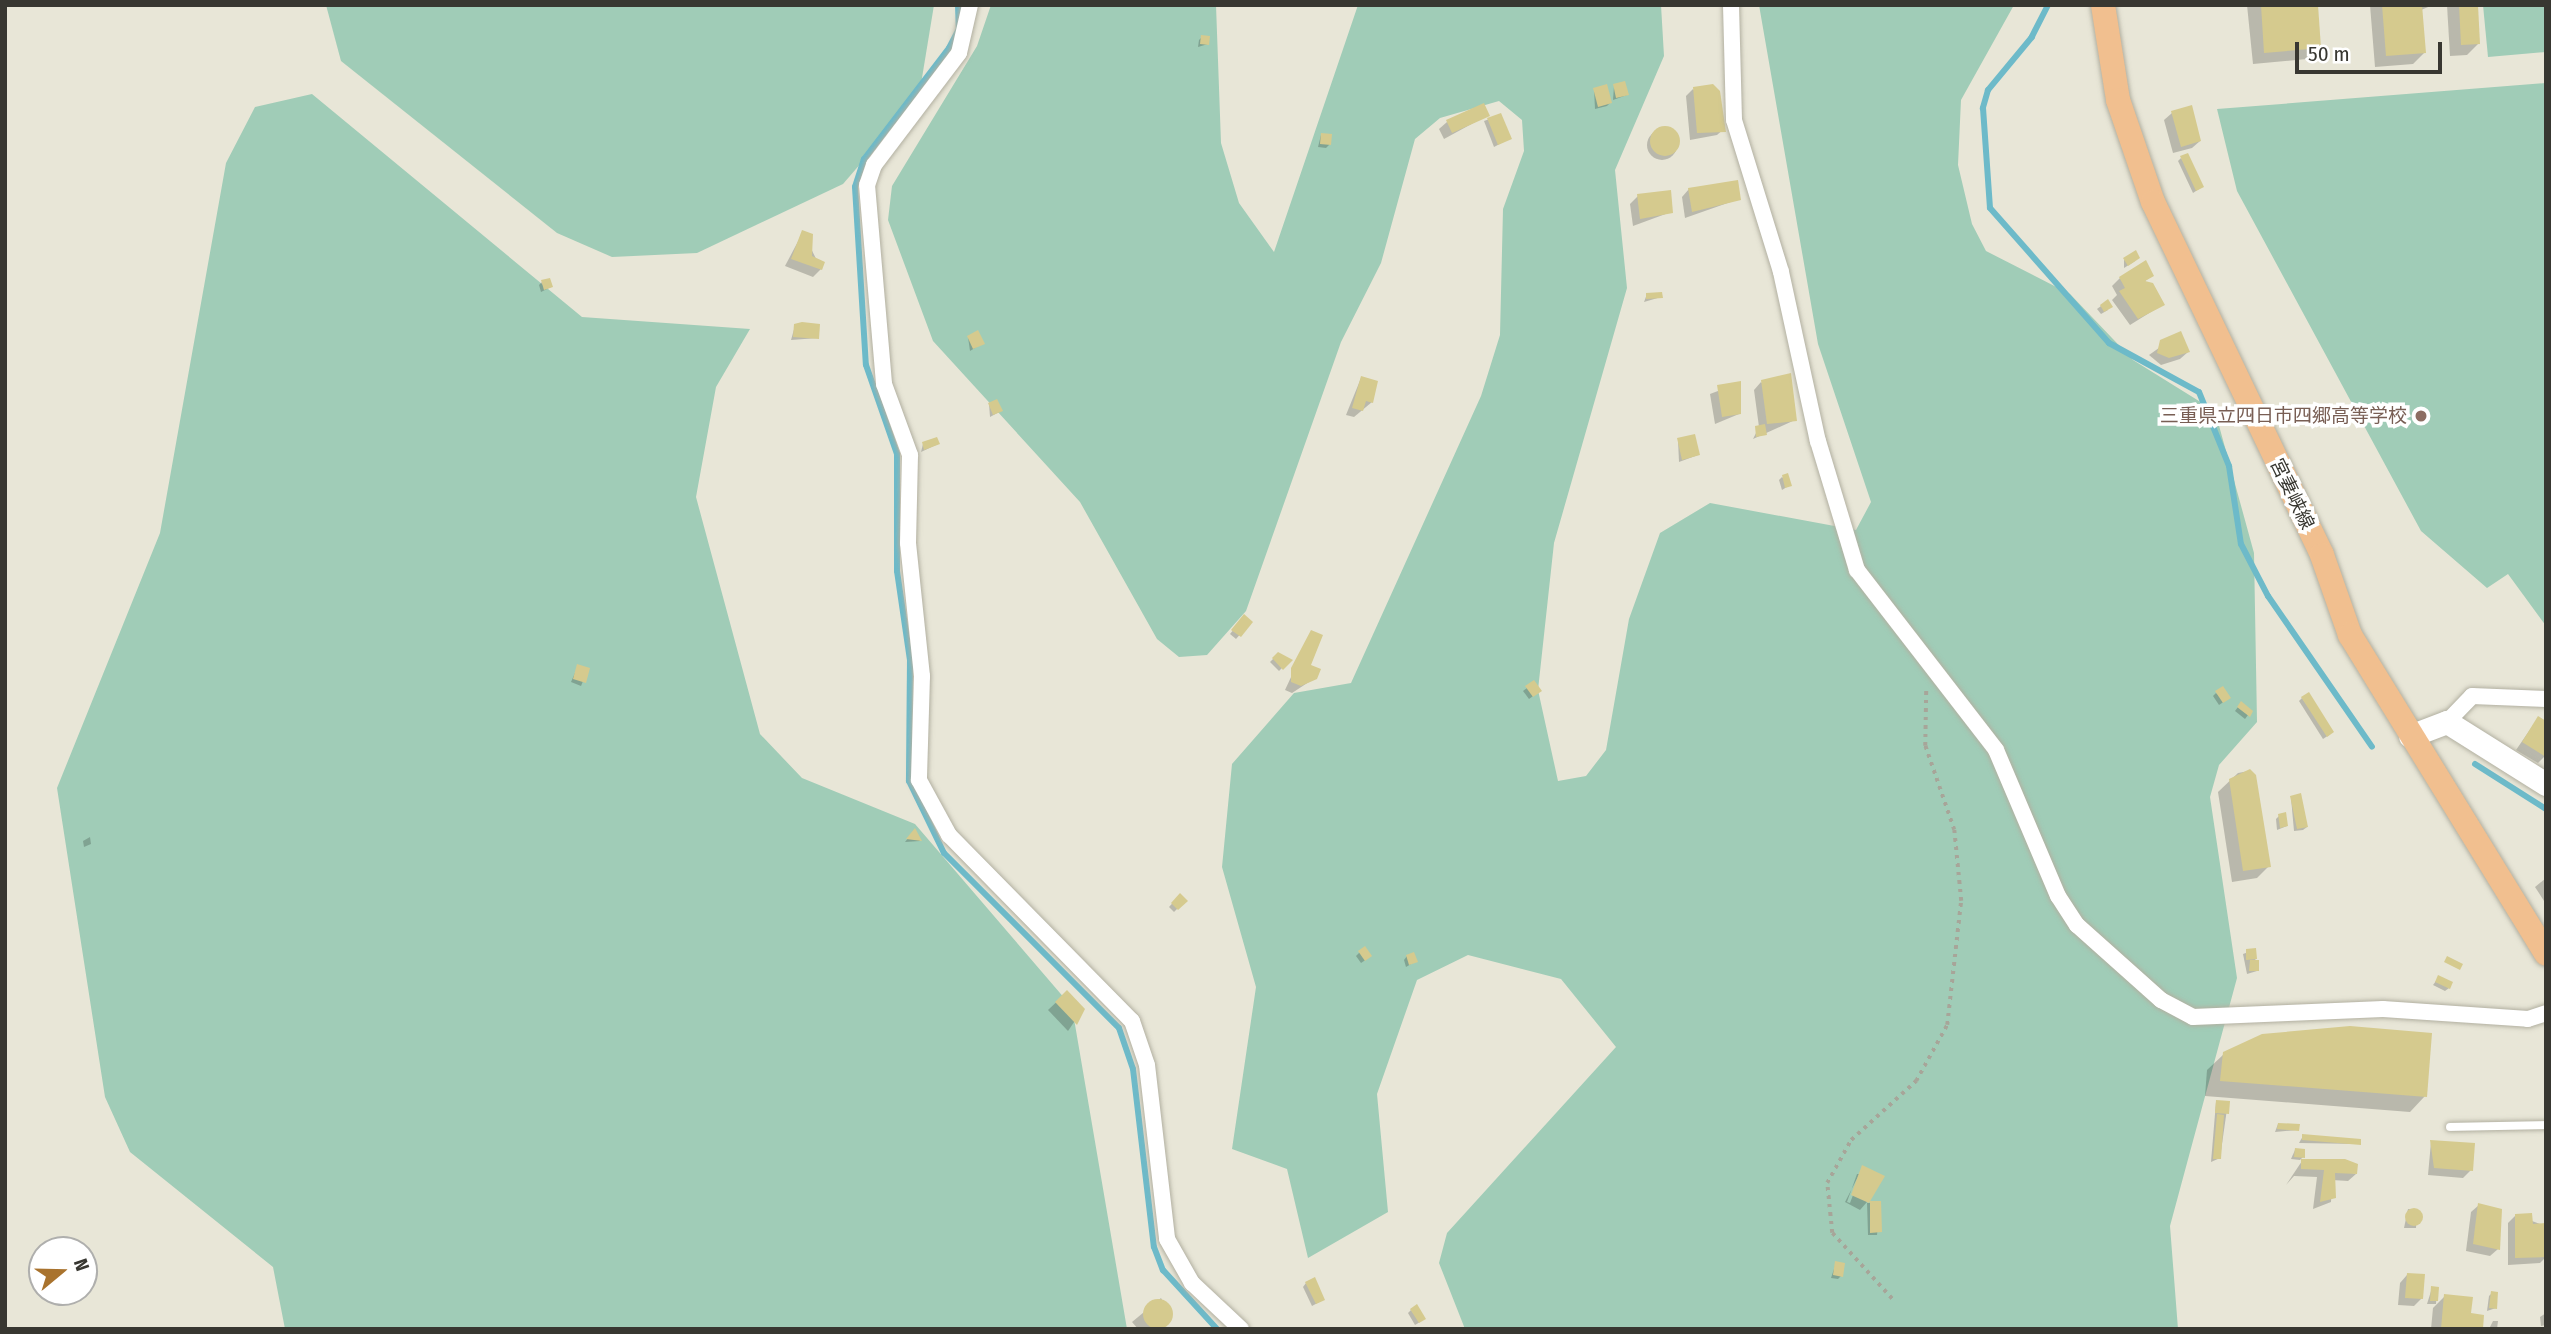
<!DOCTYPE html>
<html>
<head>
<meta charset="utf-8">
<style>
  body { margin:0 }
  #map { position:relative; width:2551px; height:1334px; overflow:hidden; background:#e8e6d7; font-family:"Fira Sans Condensed","Noto Sans JP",sans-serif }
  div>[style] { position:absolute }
  .green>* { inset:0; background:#a0ccb7 }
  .shadow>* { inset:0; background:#0003 }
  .round { border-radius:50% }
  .stream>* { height:6px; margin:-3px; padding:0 3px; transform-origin:3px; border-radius:3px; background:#6dbac9 }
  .building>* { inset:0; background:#d5ca8e }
  .path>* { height:3.5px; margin-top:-1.75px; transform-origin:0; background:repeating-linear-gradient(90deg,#a7a599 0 3.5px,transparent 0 8.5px) }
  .roads { filter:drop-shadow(0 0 2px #b2b0a1) drop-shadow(0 0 2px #b2b0a1) }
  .lane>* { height:8px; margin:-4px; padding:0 4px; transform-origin:4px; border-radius:4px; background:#fff }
  .street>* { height:16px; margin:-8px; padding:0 8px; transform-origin:8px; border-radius:8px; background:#fff }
  .secondary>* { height:23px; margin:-11.5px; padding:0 11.5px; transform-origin:11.5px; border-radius:11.5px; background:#fff }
  .primary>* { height:24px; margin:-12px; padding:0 12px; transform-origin:12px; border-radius:12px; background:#f1bf8f }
  .dots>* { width:19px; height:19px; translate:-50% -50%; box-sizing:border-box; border:4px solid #fff; border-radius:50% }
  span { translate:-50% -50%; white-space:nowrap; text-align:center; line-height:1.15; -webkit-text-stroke:7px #fff; paint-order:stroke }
  .education-label { font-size:19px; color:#785e54 }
  .right { translate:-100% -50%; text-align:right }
  .street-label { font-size:19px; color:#383731 }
  .frame { position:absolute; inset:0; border:7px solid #383731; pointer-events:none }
  .north { position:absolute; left:28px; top:1236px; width:70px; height:70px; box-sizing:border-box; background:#fff; border:2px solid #afafad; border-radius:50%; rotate:71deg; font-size:19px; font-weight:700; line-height:28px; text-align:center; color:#383731 }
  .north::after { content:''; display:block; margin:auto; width:24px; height:32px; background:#a9732e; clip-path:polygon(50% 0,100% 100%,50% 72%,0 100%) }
  .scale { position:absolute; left:2295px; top:42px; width:147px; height:32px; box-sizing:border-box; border:4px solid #383731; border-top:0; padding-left:9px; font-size:21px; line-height:24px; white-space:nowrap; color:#383731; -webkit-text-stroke:5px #fff; paint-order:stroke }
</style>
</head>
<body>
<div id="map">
  <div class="green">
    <div style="clip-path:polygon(326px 5px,934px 5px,919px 96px,843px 184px,697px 253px,612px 257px,557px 233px,341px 61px)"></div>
    <div style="clip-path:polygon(991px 5px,1216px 5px,1221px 143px,1239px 203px,1274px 252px,1358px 5px,1661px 5px,1664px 56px,1615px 170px,1627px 288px,1554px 543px,1538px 690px,1558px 781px,1586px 776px,1606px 750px,1629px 619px,1660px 533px,1710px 503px,1856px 530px,1871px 502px,1818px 344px,1759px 5px,2014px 5px,1961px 100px,1958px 165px,1972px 224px,1986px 251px,2070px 294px,2133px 360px,2215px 411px,2254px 553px,2257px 722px,2219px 765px,2210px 797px,2237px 978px,2170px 1226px,2178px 1329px,1465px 1329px,1439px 1263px,1447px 1233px,1616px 1047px,1561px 979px,1468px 955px,1417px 980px,1377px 1094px,1388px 1212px,1308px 1258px,1287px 1169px,1232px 1149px,1256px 987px,1222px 867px,1232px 764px,1294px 693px,1351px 683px,1481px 396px,1500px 335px,1503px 209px,1524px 151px,1522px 120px,1499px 101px,1440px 118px,1415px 139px,1381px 263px,1341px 342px,1246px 611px,1207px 655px,1179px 657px,1157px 639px,1080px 502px,933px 341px,888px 220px,892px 186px,977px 46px)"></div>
    <div style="clip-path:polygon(2483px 5px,2546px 5px,2546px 52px,2488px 57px)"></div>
    <div style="clip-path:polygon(2546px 83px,2546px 626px,2508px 574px,2487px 588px,2421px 531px,2237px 191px,2217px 109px)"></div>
    <div style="clip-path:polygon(312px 94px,582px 317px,750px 329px,716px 387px,696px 497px,760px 734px,802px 778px,915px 824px,1072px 1007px,1127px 1329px,285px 1329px,273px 1267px,130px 1152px,105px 1097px,57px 788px,160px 533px,226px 163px,255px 107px)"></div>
  </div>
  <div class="shadow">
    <div style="clip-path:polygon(2247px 5px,2316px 5px,2319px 48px,2307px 59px,2253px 64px)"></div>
    <div style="clip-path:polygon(2370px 5px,2433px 5px,2421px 10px,2425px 52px,2413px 64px,2375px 67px)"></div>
    <div style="clip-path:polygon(2447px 5px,2476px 5px,2479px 43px,2467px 55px,2450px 56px)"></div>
    <div style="clip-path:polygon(1202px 37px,1208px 44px,1198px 47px,1199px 40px)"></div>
    <div style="clip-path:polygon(1614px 86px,1627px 95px,1613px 100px)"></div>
    <div style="clip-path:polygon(1594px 89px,1610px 103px,1607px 106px,1595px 109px)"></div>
    <div style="clip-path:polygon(1693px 89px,1725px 128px,1717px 135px,1690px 140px,1686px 96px)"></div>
    <div style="clip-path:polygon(2172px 113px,2200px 141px,2192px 148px,2173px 153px,2164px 120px)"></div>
    <div style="clip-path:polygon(1488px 115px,1444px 139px,1439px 129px,1447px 122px)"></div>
    <div style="clip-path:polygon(1500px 115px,1509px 139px,1494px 147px,1484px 121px)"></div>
    <div class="round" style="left:1647px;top:130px;width:30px;height:30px"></div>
    <div style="clip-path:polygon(1321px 135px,1330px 144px,1326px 148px,1318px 147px)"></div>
    <div style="clip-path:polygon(2181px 158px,2202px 187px,2193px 193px,2178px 161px)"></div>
    <div style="clip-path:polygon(1689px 189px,1739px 199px,1685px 218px,1682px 197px)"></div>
    <div style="clip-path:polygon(1638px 196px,1671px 212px,1633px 226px,1630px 204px)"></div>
    <div style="clip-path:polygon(803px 232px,821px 269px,813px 277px,785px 266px)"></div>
    <div style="clip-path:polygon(2124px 260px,2135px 261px,2124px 268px)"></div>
    <div style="clip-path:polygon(2152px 276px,2145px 281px,2162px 305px,2130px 325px,2112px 300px,2117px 295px,2112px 286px,2120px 278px)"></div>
    <div style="clip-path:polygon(542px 282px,551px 287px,541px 292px,539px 285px)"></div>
    <div style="clip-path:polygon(1647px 294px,1661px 297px,1644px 302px)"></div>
    <div style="clip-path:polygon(2101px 306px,2108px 310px,2101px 314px,2097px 309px)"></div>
    <div style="clip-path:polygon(795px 326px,818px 338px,791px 340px)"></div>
    <div style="clip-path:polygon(2180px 333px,2188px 352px,2180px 359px,2161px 365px,2149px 355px)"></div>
    <div style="clip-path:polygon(968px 337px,983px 343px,970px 351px)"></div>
    <div style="clip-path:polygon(1361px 378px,1372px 402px,1354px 417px,1346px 415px)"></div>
    <div style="clip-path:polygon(1761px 382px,1795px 420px,1753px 439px,1759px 427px,1754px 390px)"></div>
    <div style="clip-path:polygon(1739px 383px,1739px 414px,1715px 424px,1710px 394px)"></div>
    <div style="clip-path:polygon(989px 404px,1001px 411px,990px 417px)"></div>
    <div style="clip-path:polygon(1678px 440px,1698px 455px,1679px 462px)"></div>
    <div style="clip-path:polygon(923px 444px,938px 444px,921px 452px)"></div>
    <div style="clip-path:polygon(1782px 477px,1790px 485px,1782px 490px,1779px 480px)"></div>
    <div style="clip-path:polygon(1244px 617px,1251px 622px,1236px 639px,1230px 634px)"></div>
    <div style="clip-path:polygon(1312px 632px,1309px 666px,1315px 678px,1292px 693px,1285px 690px)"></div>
    <div style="clip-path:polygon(1278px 654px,1290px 660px,1279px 671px,1270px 662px)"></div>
    <div style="clip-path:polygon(578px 666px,588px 669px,581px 686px,571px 682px)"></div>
    <div style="clip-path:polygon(1527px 688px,1536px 694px,1529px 699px,1523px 691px)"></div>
    <div style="clip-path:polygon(2216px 693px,2225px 701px,2219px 705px,2213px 696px)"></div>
    <div style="clip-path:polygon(2302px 698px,2329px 735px,2323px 739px,2299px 701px)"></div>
    <div style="clip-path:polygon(2238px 707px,2248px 715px,2245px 719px,2235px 711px)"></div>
    <div style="clip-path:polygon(2538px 718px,2546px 755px,2538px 763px,2516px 750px)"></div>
    <div style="clip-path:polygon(2249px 771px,2269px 866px,2257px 878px,2232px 882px,2218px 792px,2238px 773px)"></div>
    <div style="clip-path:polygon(2291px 798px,2307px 827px,2303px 830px,2294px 831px)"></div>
    <div style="clip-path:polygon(2279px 816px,2287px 826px,2277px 830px,2276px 819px)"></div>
    <div style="clip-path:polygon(914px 831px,920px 841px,905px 842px)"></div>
    <div style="clip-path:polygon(90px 837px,91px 844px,84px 847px,83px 841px)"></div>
    <div style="clip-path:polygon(2546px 878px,2546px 904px,2535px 887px)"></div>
    <div style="clip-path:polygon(1180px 895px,1185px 901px,1174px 912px,1169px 907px)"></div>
    <div style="clip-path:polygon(2254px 950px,2257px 971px,2247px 974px,2243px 954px)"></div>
    <div style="clip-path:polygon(1360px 952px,1367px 959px,1361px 963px,1356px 956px)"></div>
    <div style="clip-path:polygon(1407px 956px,1416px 961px,1406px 967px,1404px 960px)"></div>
    <div style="clip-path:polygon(2439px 977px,2449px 988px,2445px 991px,2433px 985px)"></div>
    <div style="clip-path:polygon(1066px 993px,1083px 1009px,1068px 1031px,1048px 1010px)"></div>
    <div style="clip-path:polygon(2224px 1054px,2425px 1096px,2410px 1112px,2205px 1096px,2207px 1070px)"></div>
    <div style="clip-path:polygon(2216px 1102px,2228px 1102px,2220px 1158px,2211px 1162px)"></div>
    <div style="clip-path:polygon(2278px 1124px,2298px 1130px,2275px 1132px)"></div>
    <div style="clip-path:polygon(2303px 1136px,2359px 1144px,2299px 1143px)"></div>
    <div style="clip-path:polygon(2431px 1142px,2471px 1170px,2463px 1178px,2428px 1175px)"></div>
    <div style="clip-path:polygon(2295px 1150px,2303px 1157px,2300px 1160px,2291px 1159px)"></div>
    <div style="clip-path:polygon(2302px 1161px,2356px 1174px,2348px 1181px,2332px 1180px,2331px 1202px,2313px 1209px,2317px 1177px,2294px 1176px,2286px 1185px)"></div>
    <div style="clip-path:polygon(evenodd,1863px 1167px,1867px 1202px,1860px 1210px,1845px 1202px,1863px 1167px,1857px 1174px,1861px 1174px,1850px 1203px,1847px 1202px,1857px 1174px)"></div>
    <div style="clip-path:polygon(1867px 1203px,1880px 1203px,1877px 1235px,1868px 1235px)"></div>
    <div style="clip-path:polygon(2479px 1205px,2498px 1249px,2490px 1256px,2466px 1251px,2471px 1212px)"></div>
    <div style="clip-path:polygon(2408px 1209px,2417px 1210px,2416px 1228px,2404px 1228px)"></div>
    <div style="clip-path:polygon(2516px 1215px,2543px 1225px,2546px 1257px,2540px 1263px,2508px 1265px,2508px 1223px)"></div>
    <div style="clip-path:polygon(1836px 1263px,1841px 1276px,1838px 1279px,1831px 1278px)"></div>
    <div style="clip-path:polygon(2407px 1275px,2422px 1298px,2414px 1306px,2398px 1305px,2400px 1283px)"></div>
    <div style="clip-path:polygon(1306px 1283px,1323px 1300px,1312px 1306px,1303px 1287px)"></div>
    <div style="clip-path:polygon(2432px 1288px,2437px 1288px,2436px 1304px,2427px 1304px)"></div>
    <div style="clip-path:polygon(2492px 1293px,2496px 1308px,2487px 1311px,2489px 1296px)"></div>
    <div style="clip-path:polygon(2445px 1296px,2469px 1315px,2481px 1329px,2431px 1329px,2433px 1308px)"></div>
    <div style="clip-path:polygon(1161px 1298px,1172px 1317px,1158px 1329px,1138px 1329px,1132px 1322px)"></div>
    <div style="clip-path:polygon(1411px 1310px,1420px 1322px,1415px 1325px,1408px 1313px)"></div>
    <div style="clip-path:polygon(2546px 1313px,2546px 1325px,2541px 1326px,2540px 1317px)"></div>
    <div style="clip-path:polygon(2498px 1321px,2497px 1329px,2489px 1329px,2493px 1321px)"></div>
  </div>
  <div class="stream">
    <div style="left:958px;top:5px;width:24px;rotate:88deg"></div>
    <div style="left:959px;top:29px;width:21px;rotate:118deg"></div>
    <div style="left:949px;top:48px;width:140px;rotate:127.4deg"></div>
    <div style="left:864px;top:159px;width:29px;rotate:108deg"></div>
    <div style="left:855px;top:187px;width:178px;rotate:86.5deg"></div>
    <div style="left:866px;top:365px;width:94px;rotate:70.8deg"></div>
    <div style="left:897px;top:454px;width:117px;rotate:90deg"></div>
    <div style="left:897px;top:571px;width:90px;rotate:81.7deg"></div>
    <div style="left:910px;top:660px;width:121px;rotate:90.5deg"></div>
    <div style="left:909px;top:781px;width:80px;rotate:64.1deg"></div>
    <div style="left:944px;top:853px;width:247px;rotate:45deg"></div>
    <div style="left:1119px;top:1028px;width:43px;rotate:71.1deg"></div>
    <div style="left:1133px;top:1069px;width:179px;rotate:83.3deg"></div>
    <div style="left:1154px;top:1247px;width:25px;rotate:69deg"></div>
    <div style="left:1163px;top:1270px;width:80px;rotate:47.5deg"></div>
    <div style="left:2048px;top:5px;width:36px;rotate:117deg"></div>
    <div style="left:2032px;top:37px;width:69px;rotate:129.7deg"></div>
    <div style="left:1988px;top:90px;width:19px;rotate:106deg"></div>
    <div style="left:1983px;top:108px;width:100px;rotate:86deg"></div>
    <div style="left:1990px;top:208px;width:180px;rotate:48.6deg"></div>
    <div style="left:2109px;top:343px;width:102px;rotate:28.6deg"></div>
    <div style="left:2199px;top:392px;width:80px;rotate:67.9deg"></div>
    <div style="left:2229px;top:466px;width:79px;rotate:81.3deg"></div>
    <div style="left:2241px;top:544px;width:59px;rotate:62.6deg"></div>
    <div style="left:2268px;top:596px;width:183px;rotate:55.4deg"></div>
    <div style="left:2475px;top:764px;width:84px;rotate:32.4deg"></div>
  </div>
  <div class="building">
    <div style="clip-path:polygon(2261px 5px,2318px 5px,2321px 48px,2264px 53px)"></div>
    <div style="clip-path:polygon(2382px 5px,2422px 5px,2426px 53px,2386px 56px)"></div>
    <div style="clip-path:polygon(2459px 5px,2478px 5px,2480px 44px,2461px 45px)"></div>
    <div style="clip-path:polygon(1201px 35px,1210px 36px,1209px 45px,1200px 44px)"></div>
    <div style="clip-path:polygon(1625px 81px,1629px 95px,1616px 98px,1613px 84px)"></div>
    <div style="clip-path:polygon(1607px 84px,1612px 103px,1598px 107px,1593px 88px)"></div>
    <div style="clip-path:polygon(1713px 84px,1720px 91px,1726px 132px,1697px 133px,1693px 87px)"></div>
    <div style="clip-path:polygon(1484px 103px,1490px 116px,1452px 133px,1446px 120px)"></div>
    <div style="clip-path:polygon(2192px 105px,2201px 141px,2181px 147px,2171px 111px)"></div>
    <div style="clip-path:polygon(1501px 113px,1512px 139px,1498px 145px,1487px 118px)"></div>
    <div class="round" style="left:1650px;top:126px;width:30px;height:30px"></div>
    <div style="clip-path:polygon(1321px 133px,1332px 134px,1331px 145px,1320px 144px)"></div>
    <div style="clip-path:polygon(2188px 153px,2204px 187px,2196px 191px,2180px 156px)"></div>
    <div style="clip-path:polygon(1738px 180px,1741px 200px,1692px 212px,1688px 188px)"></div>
    <div style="clip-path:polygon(1671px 190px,1673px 213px,1640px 219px,1637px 194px)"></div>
    <div style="clip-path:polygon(802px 230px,813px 234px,812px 256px,825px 262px,822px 270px,791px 259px)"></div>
    <div style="clip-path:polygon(2136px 250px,2140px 258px,2128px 266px,2123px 258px)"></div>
    <div style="clip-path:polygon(2146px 260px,2154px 276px,2145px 281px,2153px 283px,2165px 305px,2138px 319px,2119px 291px,2125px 288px,2119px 277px)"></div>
    <div style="clip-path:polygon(550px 278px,553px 287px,544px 290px,541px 280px)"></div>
    <div style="clip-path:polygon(1662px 292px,1663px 298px,1646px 299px,1646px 293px)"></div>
    <div style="clip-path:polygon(2108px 299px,2113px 307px,2104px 312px,2100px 305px)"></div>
    <div style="clip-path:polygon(802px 322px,820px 324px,819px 339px,793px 337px,794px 324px)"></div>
    <div style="clip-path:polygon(978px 330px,985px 344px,973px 349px,967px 336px)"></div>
    <div style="clip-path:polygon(2181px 331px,2190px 352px,2169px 358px,2157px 353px,2160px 340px)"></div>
    <div style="clip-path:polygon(1791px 373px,1797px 421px,1767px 424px,1761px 380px)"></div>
    <div style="clip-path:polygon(1361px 376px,1378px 381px,1373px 403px,1366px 401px,1363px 411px,1352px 408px)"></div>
    <div style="clip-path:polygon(1741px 381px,1741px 414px,1722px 417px,1717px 385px)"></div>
    <div style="clip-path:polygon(997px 399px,1003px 411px,993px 415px,988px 403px)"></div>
    <div style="clip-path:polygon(1765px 424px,1767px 435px,1756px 437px,1755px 426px)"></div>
    <div style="clip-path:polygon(1695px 434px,1700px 455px,1682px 460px,1677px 438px)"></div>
    <div style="clip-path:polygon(937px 437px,940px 444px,924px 450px,922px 442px)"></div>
    <div style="clip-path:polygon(1788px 473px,1792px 486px,1785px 488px,1782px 475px)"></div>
    <div style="clip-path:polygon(1244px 614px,1253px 622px,1241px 637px,1231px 630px)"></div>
    <div style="clip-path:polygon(1311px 630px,1323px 635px,1311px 665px,1321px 669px,1317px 679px,1301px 686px,1291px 682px,1291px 668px)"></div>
    <div style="clip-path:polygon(1278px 652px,1293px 660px,1283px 670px,1272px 658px)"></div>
    <div style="clip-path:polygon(577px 664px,590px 668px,586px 683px,573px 679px)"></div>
    <div style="clip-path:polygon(1534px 680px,1542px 691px,1533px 697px,1525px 686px)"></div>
    <div style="clip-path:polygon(2223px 686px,2231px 698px,2223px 703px,2215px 691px)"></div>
    <div style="clip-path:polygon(2309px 692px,2334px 732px,2327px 737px,2301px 697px)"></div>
    <div style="clip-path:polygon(2241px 701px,2253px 711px,2250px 717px,2237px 707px)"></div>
    <div style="clip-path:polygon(2538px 716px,2546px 721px,2546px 757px,2522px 742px)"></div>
    <div style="clip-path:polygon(2250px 769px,2256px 775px,2271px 867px,2243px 871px,2229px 779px)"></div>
    <div style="clip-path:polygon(2301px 793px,2308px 827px,2297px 829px,2290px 796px)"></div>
    <div style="clip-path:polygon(2286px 812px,2288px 826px,2280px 828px,2278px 814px)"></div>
    <div style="clip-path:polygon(915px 828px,922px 841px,906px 839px)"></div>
    <div style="clip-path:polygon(1180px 893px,1188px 901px,1178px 910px,1171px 903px)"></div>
    <div style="clip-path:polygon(1365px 946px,1372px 956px,1365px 961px,1358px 951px)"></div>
    <div style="clip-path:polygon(2256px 948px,2257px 959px,2246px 960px,2246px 949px)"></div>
    <div style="clip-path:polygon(1414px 952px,1418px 962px,1409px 965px,1406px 955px)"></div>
    <div style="clip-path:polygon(2447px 956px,2463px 964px,2460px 970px,2444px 962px)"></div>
    <div style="clip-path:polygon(2250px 960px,2259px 960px,2259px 971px,2249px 971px)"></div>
    <div style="clip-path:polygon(2438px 975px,2453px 982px,2450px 989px,2435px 982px)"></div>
    <div style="clip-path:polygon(1067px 990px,1085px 1009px,1077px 1025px,1055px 1002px)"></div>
    <div style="clip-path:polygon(2350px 1026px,2432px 1033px,2427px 1097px,2220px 1081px,2223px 1052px,2262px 1034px)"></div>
    <div style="clip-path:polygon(2216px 1100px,2230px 1101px,2229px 1114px,2215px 1113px)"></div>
    <div style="clip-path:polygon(2217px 1114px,2224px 1115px,2221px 1159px,2213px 1159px)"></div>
    <div style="clip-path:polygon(2278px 1123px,2300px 1124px,2299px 1131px,2277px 1129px)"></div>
    <div style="clip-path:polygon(2302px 1134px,2361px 1139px,2361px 1145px,2302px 1140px)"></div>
    <div style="clip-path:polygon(2430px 1140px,2475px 1143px,2473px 1171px,2434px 1168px)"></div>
    <div style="clip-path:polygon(2295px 1148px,2305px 1149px,2305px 1158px,2294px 1157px)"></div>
    <div style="clip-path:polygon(2301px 1159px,2345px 1159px,2358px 1164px,2357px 1174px,2335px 1173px,2336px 1198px,2320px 1202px,2324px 1170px,2301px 1169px)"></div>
    <div style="clip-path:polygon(1862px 1165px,1885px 1176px,1869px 1203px,1851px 1195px)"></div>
    <div style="clip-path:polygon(1870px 1201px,1881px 1201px,1882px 1232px,1870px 1233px)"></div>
    <div style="clip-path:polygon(2478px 1203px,2502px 1209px,2500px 1250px,2473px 1244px)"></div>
    <div class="round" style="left:2405px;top:1208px;width:18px;height:18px"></div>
    <div style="clip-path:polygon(2532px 1213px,2533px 1224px,2545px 1223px,2546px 1257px,2515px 1258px,2515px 1214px)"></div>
    <div style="clip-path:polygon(1835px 1261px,1845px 1263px,1843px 1277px,1833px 1275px)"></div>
    <div style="clip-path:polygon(2407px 1273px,2425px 1274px,2423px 1299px,2405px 1298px)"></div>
    <div style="clip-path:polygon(1315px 1277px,1325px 1300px,1316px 1304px,1305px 1282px)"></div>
    <div style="clip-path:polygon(2431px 1286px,2439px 1287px,2438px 1301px,2430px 1301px)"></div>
    <div style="clip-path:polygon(2491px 1291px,2498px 1292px,2497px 1309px,2489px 1308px)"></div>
    <div style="clip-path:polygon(2444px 1294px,2473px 1297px,2471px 1313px,2484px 1315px,2483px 1329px,2441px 1329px)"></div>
    <div class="round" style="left:1143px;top:1299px;width:30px;height:30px"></div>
    <div style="clip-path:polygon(1417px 1304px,1426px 1319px,1419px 1323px,1410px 1309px)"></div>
  </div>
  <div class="path">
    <div style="left:1892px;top:1299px;width:89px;rotate:-132.3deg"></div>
    <div style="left:1832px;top:1233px;width:50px;rotate:-95.7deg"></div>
    <div style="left:1827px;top:1183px;width:49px;rotate:-60.8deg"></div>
    <div style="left:1851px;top:1140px;width:88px;rotate:-42.2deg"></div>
    <div style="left:1916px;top:1081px;width:64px;rotate:-61deg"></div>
    <div style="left:1947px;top:1025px;width:125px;rotate:-83.6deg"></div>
    <div style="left:1961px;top:901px;width:71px;rotate:-95.6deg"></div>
    <div style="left:1954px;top:830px;width:89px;rotate:-109deg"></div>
    <div style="left:1925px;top:746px;width:58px;rotate:-89deg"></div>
  </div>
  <div class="roads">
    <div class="lane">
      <div style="left:2450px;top:1127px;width:96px;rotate:-1.2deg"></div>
    </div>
    <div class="street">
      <div style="left:970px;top:5px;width:49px;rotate:102.9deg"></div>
      <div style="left:959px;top:53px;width:141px;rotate:127.2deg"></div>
      <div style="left:874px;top:165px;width:21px;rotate:109deg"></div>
      <div style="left:867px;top:185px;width:200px;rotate:85.1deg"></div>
      <div style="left:884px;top:384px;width:76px;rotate:69.9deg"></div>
      <div style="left:910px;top:455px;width:88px;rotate:91.3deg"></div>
      <div style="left:908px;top:543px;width:134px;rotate:84deg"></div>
      <div style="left:922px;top:676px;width:104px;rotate:91.7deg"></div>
      <div style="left:919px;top:780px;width:63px;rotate:61.4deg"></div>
      <div style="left:949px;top:835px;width:261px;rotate:45.5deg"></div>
      <div style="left:1132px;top:1021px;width:46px;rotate:71.2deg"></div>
      <div style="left:1147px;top:1065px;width:175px;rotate:83.4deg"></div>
      <div style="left:1167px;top:1239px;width:51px;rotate:60.4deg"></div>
      <div style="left:1192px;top:1283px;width:67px;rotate:43.2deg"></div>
      <div style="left:1731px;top:5px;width:115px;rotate:88.5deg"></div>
      <div style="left:1734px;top:120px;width:159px;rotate:72.8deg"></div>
      <div style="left:1781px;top:272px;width:173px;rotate:77.7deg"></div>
      <div style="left:1818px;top:441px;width:135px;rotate:73.2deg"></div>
      <div style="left:1857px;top:570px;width:227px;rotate:52.3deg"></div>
      <div style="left:1996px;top:750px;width:159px;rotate:67deg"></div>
      <div style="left:2058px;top:896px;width:35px;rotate:57deg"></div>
      <div style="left:2077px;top:925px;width:113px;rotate:41.8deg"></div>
      <div style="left:2161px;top:1000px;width:36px;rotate:28deg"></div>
      <div style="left:2193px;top:1017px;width:190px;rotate:-2.4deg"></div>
      <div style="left:2383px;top:1009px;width:145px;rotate:3.9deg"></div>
      <div style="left:2528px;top:1019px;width:19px;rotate:-18deg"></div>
      <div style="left:2447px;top:722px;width:36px;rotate:-46deg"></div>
      <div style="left:2472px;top:696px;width:74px;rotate:2.3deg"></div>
    </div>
    <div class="secondary">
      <div style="left:2410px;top:736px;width:40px;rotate:-21deg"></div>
      <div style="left:2447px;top:722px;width:117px;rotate:32.1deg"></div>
    </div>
    <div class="primary">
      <div style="left:2103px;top:5px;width:96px;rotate:81deg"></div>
      <div style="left:2118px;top:100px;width:108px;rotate:71.1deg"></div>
      <div style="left:2153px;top:202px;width:391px;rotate:64.4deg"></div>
      <div style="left:2322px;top:555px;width:85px;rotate:70.7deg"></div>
      <div style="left:2350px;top:635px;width:374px;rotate:58.4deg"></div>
    </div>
  </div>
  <div class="dots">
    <div style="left:2421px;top:416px;background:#8d6e63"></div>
  </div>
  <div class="education-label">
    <span class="right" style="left:2407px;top:416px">三重県立四日市四郷高等学校</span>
  </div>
  <div class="street-label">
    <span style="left:2292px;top:494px;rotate:64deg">宮妻峡線</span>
  </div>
  <div class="frame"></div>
  <div class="north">N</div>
  <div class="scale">50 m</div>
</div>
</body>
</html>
